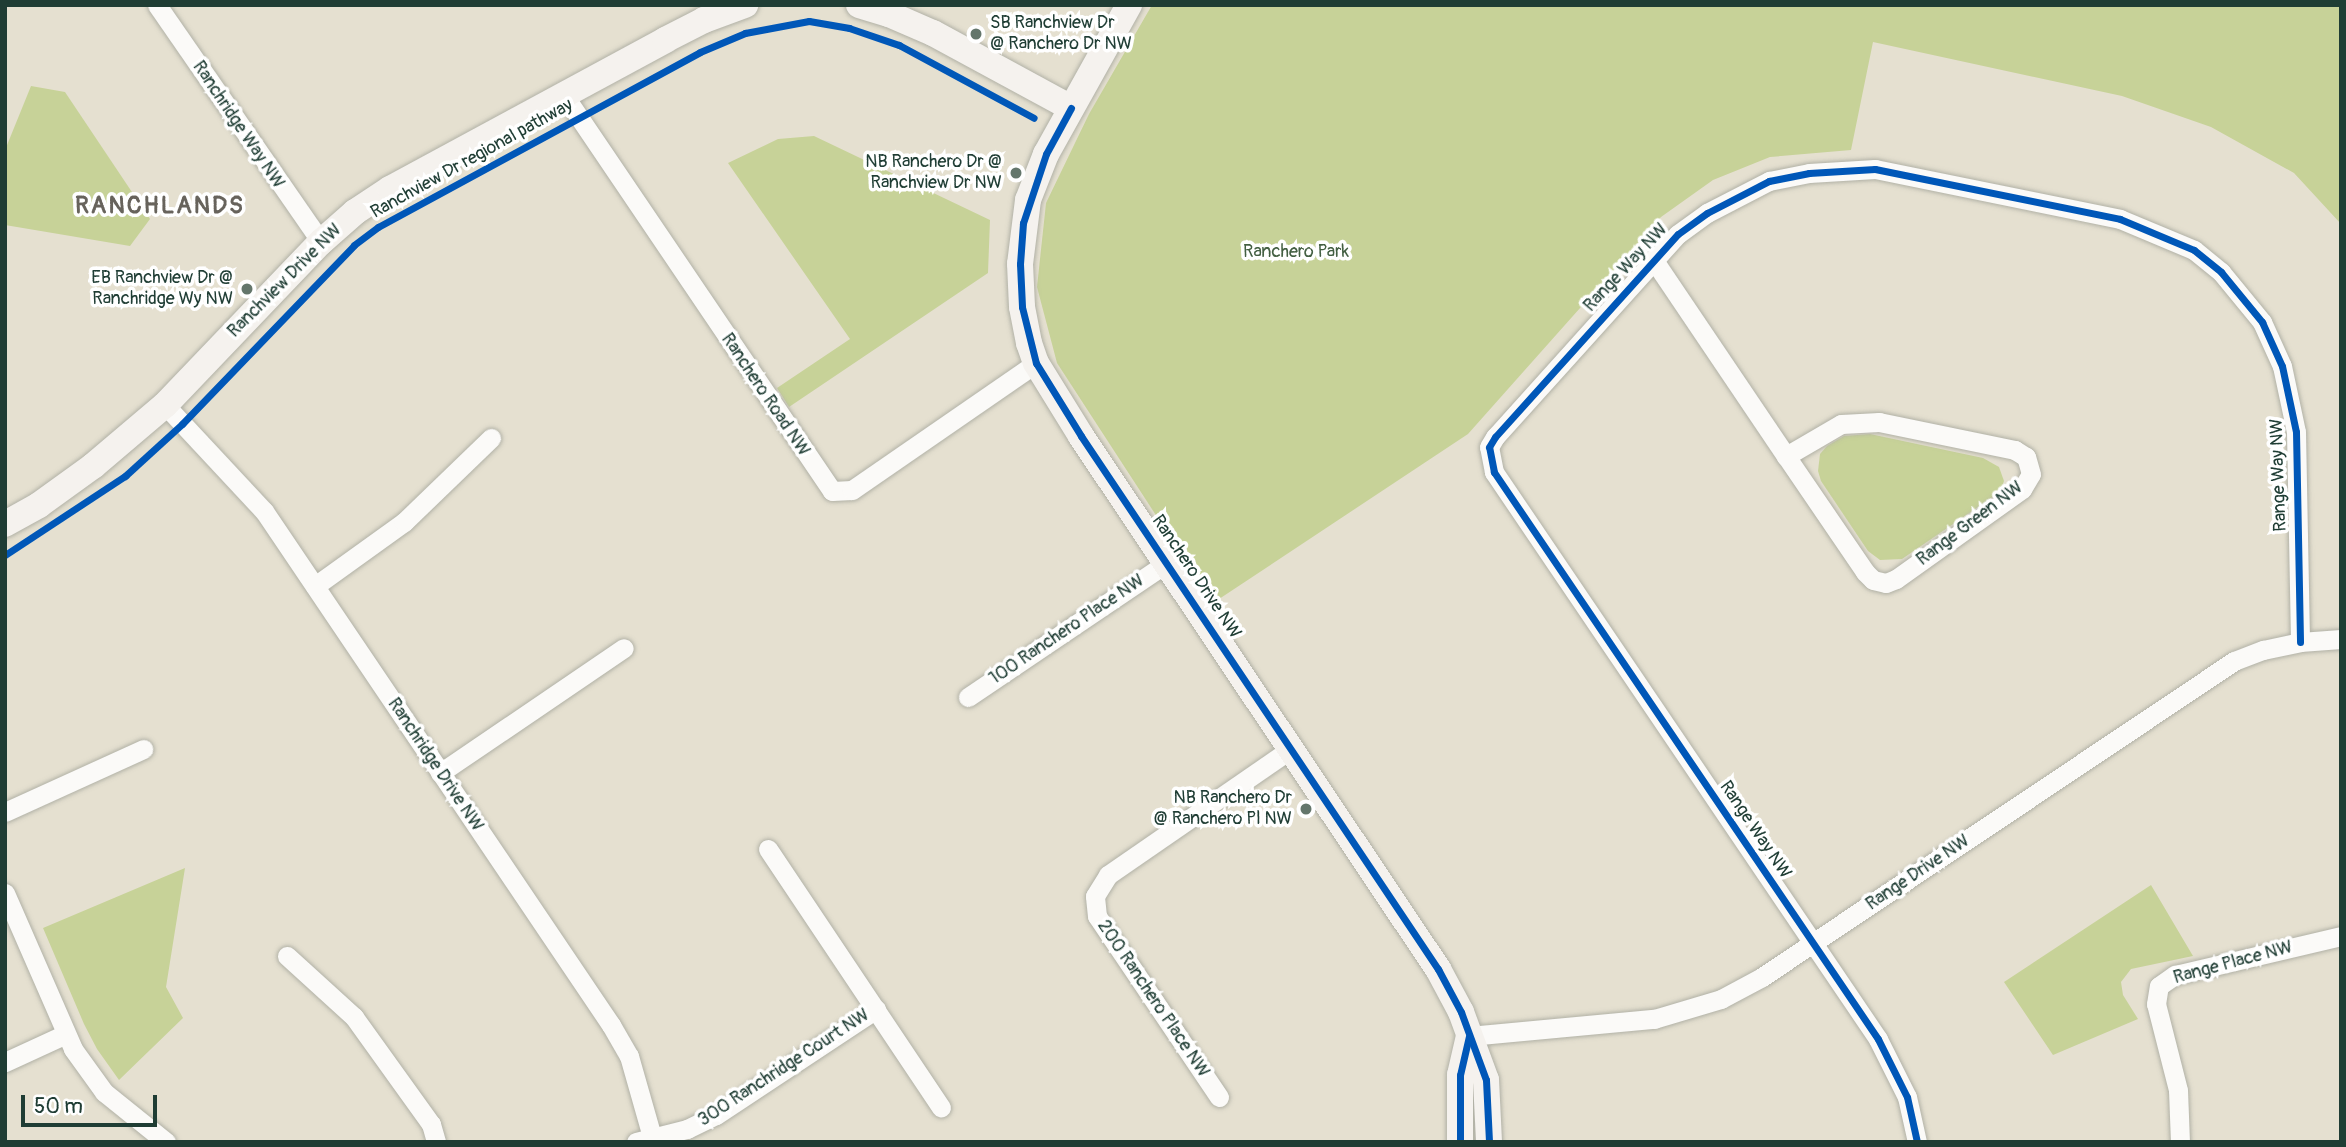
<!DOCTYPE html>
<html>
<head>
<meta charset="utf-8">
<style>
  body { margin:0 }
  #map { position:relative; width:2346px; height:1147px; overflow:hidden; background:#e5e0d0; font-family:Pangolin,sans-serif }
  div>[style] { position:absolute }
  .green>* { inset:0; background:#c7d298 }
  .roads { filter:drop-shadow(0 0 2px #b1b1a6) drop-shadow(0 0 2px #b1b1a6) }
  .street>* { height:19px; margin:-9.5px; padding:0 9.5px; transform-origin:9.5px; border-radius:9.5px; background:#fbfaf8 }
  .secondary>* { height:26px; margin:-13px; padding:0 13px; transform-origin:13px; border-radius:13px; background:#f5f2ee }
  .cycleway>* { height:7px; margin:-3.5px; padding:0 3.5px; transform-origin:3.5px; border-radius:3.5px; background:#0057b8 }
  .dots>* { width:19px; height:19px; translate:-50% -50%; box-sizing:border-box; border:4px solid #fff; border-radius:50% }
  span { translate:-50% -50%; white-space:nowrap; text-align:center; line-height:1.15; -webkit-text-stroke:7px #fff; paint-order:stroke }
  .poi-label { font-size:18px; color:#1f3d34 }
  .left { translate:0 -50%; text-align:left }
  .right { translate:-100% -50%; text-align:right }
  .street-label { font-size:18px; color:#1f3d34 }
  .park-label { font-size:18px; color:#435f42 }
  .district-label { font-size:24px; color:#67635c; font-weight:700; letter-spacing:2px }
  .frame { position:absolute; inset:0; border:7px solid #1f3d34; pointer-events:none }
  .scale { position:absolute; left:21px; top:1095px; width:136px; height:32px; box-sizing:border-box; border:4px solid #1f3d34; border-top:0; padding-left:9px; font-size:21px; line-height:24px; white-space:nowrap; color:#1f3d34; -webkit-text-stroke:5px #fff; paint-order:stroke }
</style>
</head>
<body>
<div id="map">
  <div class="green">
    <div style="clip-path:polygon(1152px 5px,2341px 5px,2341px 224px,2294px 173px,2211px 127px,2122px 96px,1873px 42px,1851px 150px,1770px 157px,1713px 180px,1661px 217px,1468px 434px,1213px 603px,1057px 363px,1037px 287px,1046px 203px,1089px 114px)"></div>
    <div style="clip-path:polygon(31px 86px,65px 92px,150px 219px,130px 246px,5px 225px,5px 150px)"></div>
    <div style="clip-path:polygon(814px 136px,990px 220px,988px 273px,789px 407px,777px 388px,850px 339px,728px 163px,778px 139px)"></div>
    <div style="clip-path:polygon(1870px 434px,1983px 458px,1999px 467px,2004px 481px,2000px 492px,1902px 559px,1880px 560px,1868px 551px,1821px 481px,1818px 471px,1820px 454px,1827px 446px,1844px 436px)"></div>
    <div style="clip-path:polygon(185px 868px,166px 987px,183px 1018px,119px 1080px,97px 1049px,84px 1024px,43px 928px)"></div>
    <div style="clip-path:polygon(2151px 885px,2193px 956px,2131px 969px,2121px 982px,2123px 995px,2138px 1019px,2053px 1055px,2004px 982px)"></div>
  </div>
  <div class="roads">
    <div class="street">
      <div style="left:157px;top:5px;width:288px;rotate:55.3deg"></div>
      <div style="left:564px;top:95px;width:478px;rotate:55.9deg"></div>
      <div style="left:832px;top:491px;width:20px;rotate:-3deg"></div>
      <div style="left:852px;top:490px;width:224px;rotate:-34.6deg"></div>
      <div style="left:1653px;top:259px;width:238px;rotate:56deg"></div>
      <div style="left:1786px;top:456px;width:140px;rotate:55.7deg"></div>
      <div style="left:1865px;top:572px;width:11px;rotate:45deg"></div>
      <div style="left:1873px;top:580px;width:13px;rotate:13deg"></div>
      <div style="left:1886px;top:583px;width:11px;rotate:-22deg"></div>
      <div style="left:1896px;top:579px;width:155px;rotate:-35.5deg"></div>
      <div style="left:2022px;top:489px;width:17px;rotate:-59deg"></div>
      <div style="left:2031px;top:474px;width:18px;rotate:-106deg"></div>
      <div style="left:2026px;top:457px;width:13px;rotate:-148deg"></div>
      <div style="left:2015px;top:450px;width:139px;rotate:-168.4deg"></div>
      <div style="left:1879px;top:422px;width:38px;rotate:177deg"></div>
      <div style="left:1841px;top:424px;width:64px;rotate:149.8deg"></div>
      <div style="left:165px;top:405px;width:145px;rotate:47deg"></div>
      <div style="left:264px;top:511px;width:620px;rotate:55.98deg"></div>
      <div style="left:611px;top:1025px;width:36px;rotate:60deg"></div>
      <div style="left:629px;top:1056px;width:84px;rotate:74.1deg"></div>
      <div style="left:315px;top:586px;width:110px;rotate:-35.7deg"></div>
      <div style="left:404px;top:522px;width:121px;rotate:-44deg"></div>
      <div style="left:968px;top:697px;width:240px;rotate:-34deg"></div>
      <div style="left:440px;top:773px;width:222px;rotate:-34.2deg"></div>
      <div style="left:5px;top:812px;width:152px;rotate:-24.5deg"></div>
      <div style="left:768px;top:849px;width:311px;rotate:56.2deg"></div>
      <div style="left:5px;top:893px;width:170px;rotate:66.4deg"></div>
      <div style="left:73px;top:1049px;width:53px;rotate:54.2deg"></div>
      <div style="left:104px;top:1092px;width:80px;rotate:38.9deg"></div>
      <div style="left:287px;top:956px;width:91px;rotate:42.3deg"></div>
      <div style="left:354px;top:1017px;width:132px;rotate:54.3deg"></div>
      <div style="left:431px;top:1124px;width:19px;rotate:74deg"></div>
      <div style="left:1469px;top:1036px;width:186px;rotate:-5.3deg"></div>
      <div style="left:1654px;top:1019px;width:70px;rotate:-16.6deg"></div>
      <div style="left:1721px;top:999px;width:47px;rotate:-28.2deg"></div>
      <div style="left:1762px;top:977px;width:568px;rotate:-33.8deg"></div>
      <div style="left:2234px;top:661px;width:31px;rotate:-21deg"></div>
      <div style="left:2263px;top:650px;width:38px;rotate:-12deg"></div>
      <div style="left:2300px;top:642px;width:41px;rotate:-4.2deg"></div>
      <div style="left:5px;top:1062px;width:67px;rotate:-24.7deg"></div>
      <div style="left:1219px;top:1097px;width:218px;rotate:-124deg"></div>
      <div style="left:1097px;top:916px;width:20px;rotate:-96deg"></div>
      <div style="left:1095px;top:896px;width:25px;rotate:-58deg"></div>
      <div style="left:1108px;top:875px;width:224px;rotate:-34.6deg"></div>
      <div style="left:636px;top:1142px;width:53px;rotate:-14.3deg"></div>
      <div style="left:687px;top:1129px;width:32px;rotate:-26deg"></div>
      <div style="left:716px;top:1115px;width:192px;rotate:-33.5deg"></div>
      <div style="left:1917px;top:1142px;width:46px;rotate:-102.5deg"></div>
      <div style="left:1907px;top:1097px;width:65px;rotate:-116.6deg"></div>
      <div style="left:1878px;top:1039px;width:685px;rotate:-124.11deg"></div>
      <div style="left:1494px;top:472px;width:25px;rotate:-101deg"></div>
      <div style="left:1489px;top:447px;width:12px;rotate:-59deg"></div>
      <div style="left:1495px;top:437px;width:273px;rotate:-48deg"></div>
      <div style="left:1678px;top:234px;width:36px;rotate:-36deg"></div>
      <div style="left:1707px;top:213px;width:70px;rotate:-27.3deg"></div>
      <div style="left:1769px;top:181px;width:41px;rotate:-11.3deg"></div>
      <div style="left:1809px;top:173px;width:66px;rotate:-3.5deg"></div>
      <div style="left:1875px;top:169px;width:250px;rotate:11.5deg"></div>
      <div style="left:2120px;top:219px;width:80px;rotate:22.7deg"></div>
      <div style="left:2194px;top:250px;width:35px;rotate:39deg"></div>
      <div style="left:2221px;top:272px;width:65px;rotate:50.6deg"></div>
      <div style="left:2262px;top:322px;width:48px;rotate:65.6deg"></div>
      <div style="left:2282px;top:366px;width:67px;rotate:78deg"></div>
      <div style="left:2296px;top:432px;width:210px;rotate:88.9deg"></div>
      <div style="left:2180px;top:1142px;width:52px;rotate:-92.2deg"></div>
      <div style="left:2178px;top:1090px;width:89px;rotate:-104.3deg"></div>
      <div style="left:2156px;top:1004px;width:18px;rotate:-81deg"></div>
      <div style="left:2159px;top:986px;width:19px;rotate:-35deg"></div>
      <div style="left:2175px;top:975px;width:171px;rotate:-13.2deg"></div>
    </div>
    <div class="secondary">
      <div style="left:859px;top:5px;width:31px;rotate:17deg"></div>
      <div style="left:889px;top:14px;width:48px;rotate:23.4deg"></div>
      <div style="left:933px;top:33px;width:157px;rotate:28.5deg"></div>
      <div style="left:1129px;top:5px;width:171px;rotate:119.1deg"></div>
      <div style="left:1046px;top:154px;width:49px;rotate:111.4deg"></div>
      <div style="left:1028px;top:200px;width:64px;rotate:97.1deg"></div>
      <div style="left:1020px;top:264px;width:43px;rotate:87.3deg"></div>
      <div style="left:1022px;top:307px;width:37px;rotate:79deg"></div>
      <div style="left:1029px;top:343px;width:21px;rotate:71deg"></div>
      <div style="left:1036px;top:363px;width:86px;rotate:58.3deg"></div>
      <div style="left:1081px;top:436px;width:642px;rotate:56.19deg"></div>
      <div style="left:1438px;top:969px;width:49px;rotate:61.9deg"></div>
      <div style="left:1461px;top:1012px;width:72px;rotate:69.8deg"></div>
      <div style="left:1486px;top:1080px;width:62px;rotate:87.2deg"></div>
      <div style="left:5px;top:524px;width:39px;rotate:-29deg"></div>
      <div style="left:39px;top:505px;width:67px;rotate:-35.8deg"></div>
      <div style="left:93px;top:466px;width:94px;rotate:-40.3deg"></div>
      <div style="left:165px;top:405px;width:226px;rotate:-46.3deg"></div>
      <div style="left:321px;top:242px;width:45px;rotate:-41.4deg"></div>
      <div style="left:355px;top:212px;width:42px;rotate:-33.3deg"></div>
      <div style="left:390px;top:189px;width:313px;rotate:-28.4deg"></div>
      <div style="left:665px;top:40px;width:44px;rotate:-27.1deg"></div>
      <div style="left:704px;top:20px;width:44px;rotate:-20.1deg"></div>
      <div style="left:1460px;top:1142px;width:67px;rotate:-90deg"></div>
      <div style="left:1460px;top:1075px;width:40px;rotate:-77deg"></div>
    </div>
  </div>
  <div class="cycleway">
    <div style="left:1071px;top:108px;width:52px;rotate:118.5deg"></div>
    <div style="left:1046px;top:154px;width:73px;rotate:108.4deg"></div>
    <div style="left:1023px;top:223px;width:41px;rotate:94.2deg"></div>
    <div style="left:1020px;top:264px;width:43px;rotate:87.3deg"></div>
    <div style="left:1022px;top:307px;width:58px;rotate:76deg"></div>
    <div style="left:1036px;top:363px;width:86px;rotate:58.3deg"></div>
    <div style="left:1081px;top:436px;width:642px;rotate:56.19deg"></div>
    <div style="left:1438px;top:969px;width:49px;rotate:61.9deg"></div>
    <div style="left:1461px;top:1012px;width:72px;rotate:69.8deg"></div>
    <div style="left:1486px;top:1080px;width:62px;rotate:87.2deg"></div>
    <div style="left:5px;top:555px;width:144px;rotate:-33.4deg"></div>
    <div style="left:125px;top:476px;width:77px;rotate:-42.4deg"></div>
    <div style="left:182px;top:424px;width:248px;rotate:-46.1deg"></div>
    <div style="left:354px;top:245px;width:30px;rotate:-37deg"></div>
    <div style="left:378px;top:227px;width:366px;rotate:-28.5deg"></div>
    <div style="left:700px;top:52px;width:49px;rotate:-22.9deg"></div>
    <div style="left:745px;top:33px;width:65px;rotate:-10.6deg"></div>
    <div style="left:809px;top:21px;width:41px;rotate:9.9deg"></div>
    <div style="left:849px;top:28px;width:53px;rotate:18.8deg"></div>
    <div style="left:899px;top:45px;width:153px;rotate:28.4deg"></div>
    <div style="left:1460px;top:1142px;width:67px;rotate:-90deg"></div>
    <div style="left:1460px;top:1075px;width:40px;rotate:-77deg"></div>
    <div style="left:1917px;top:1142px;width:46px;rotate:-102.5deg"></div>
    <div style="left:1907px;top:1097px;width:65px;rotate:-116.6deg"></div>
    <div style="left:1878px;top:1039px;width:685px;rotate:-124.11deg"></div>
    <div style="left:1494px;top:472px;width:25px;rotate:-101deg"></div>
    <div style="left:1489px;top:447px;width:12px;rotate:-59deg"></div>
    <div style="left:1495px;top:437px;width:273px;rotate:-48deg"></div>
    <div style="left:1678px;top:234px;width:36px;rotate:-36deg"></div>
    <div style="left:1707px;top:213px;width:70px;rotate:-27.3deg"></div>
    <div style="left:1769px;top:181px;width:41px;rotate:-11.3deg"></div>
    <div style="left:1809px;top:173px;width:66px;rotate:-3.5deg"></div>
    <div style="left:1875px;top:169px;width:250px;rotate:11.5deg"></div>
    <div style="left:2120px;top:219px;width:80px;rotate:22.7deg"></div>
    <div style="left:2194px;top:250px;width:35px;rotate:39deg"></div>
    <div style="left:2221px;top:272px;width:65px;rotate:50.6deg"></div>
    <div style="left:2262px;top:322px;width:48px;rotate:65.6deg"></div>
    <div style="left:2282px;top:366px;width:67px;rotate:78deg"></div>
    <div style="left:2296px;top:432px;width:210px;rotate:88.9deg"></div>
  </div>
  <div class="dots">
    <div style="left:976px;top:34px;background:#64766b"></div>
    <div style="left:1016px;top:173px;background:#64766b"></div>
    <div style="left:247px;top:289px;background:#64766b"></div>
    <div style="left:1306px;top:809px;background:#64766b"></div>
  </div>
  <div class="poi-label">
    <span class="left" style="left:990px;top:34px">SB Ranchview Dr<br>@ Ranchero Dr NW</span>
    <span class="right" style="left:1002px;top:173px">NB Ranchero Dr @<br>Ranchview Dr NW</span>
    <span class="right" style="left:233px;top:289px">EB Ranchview Dr @<br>Ranchridge Wy NW</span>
    <span class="right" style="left:1292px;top:809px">NB Ranchero Dr<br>@ Ranchero Pl NW</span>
  </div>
  <div class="street-label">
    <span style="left:238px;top:125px;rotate:56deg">Ranchridge Way NW</span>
    <span style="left:472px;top:159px;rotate:-29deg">Ranchview Dr regional pathway</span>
    <span style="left:1626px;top:268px;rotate:-47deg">Range Way NW</span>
    <span style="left:285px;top:281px;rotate:-45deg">Ranchview Drive NW</span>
    <span style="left:765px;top:395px;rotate:56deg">Ranchero Road NW</span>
    <span style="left:2279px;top:475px;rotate:-92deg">Range Way NW</span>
    <span style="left:1970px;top:524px;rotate:-37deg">Range Green NW</span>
    <span style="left:1196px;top:577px;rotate:56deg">Ranchero Drive NW</span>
    <span style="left:1067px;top:630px;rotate:-34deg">100 Ranchero Place NW</span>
    <span style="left:435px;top:765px;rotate:56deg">Ranchridge Drive NW</span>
    <span style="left:1755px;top:830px;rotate:56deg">Range Way NW</span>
    <span style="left:1918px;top:873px;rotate:-34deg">Range Drive NW</span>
    <span style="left:2233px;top:963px;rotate:-15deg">Range Place NW</span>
    <span style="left:1153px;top:999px;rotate:56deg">200 Ranchero Place NW</span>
    <span style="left:784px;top:1068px;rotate:-33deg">300 Ranchridge Court NW</span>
  </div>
  <div class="park-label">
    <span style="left:1296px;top:252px">Ranchero Park</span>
  </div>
  <div class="district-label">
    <span style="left:160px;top:206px">RANCHLANDS</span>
  </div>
  <div class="frame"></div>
  <div class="scale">50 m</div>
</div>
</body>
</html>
